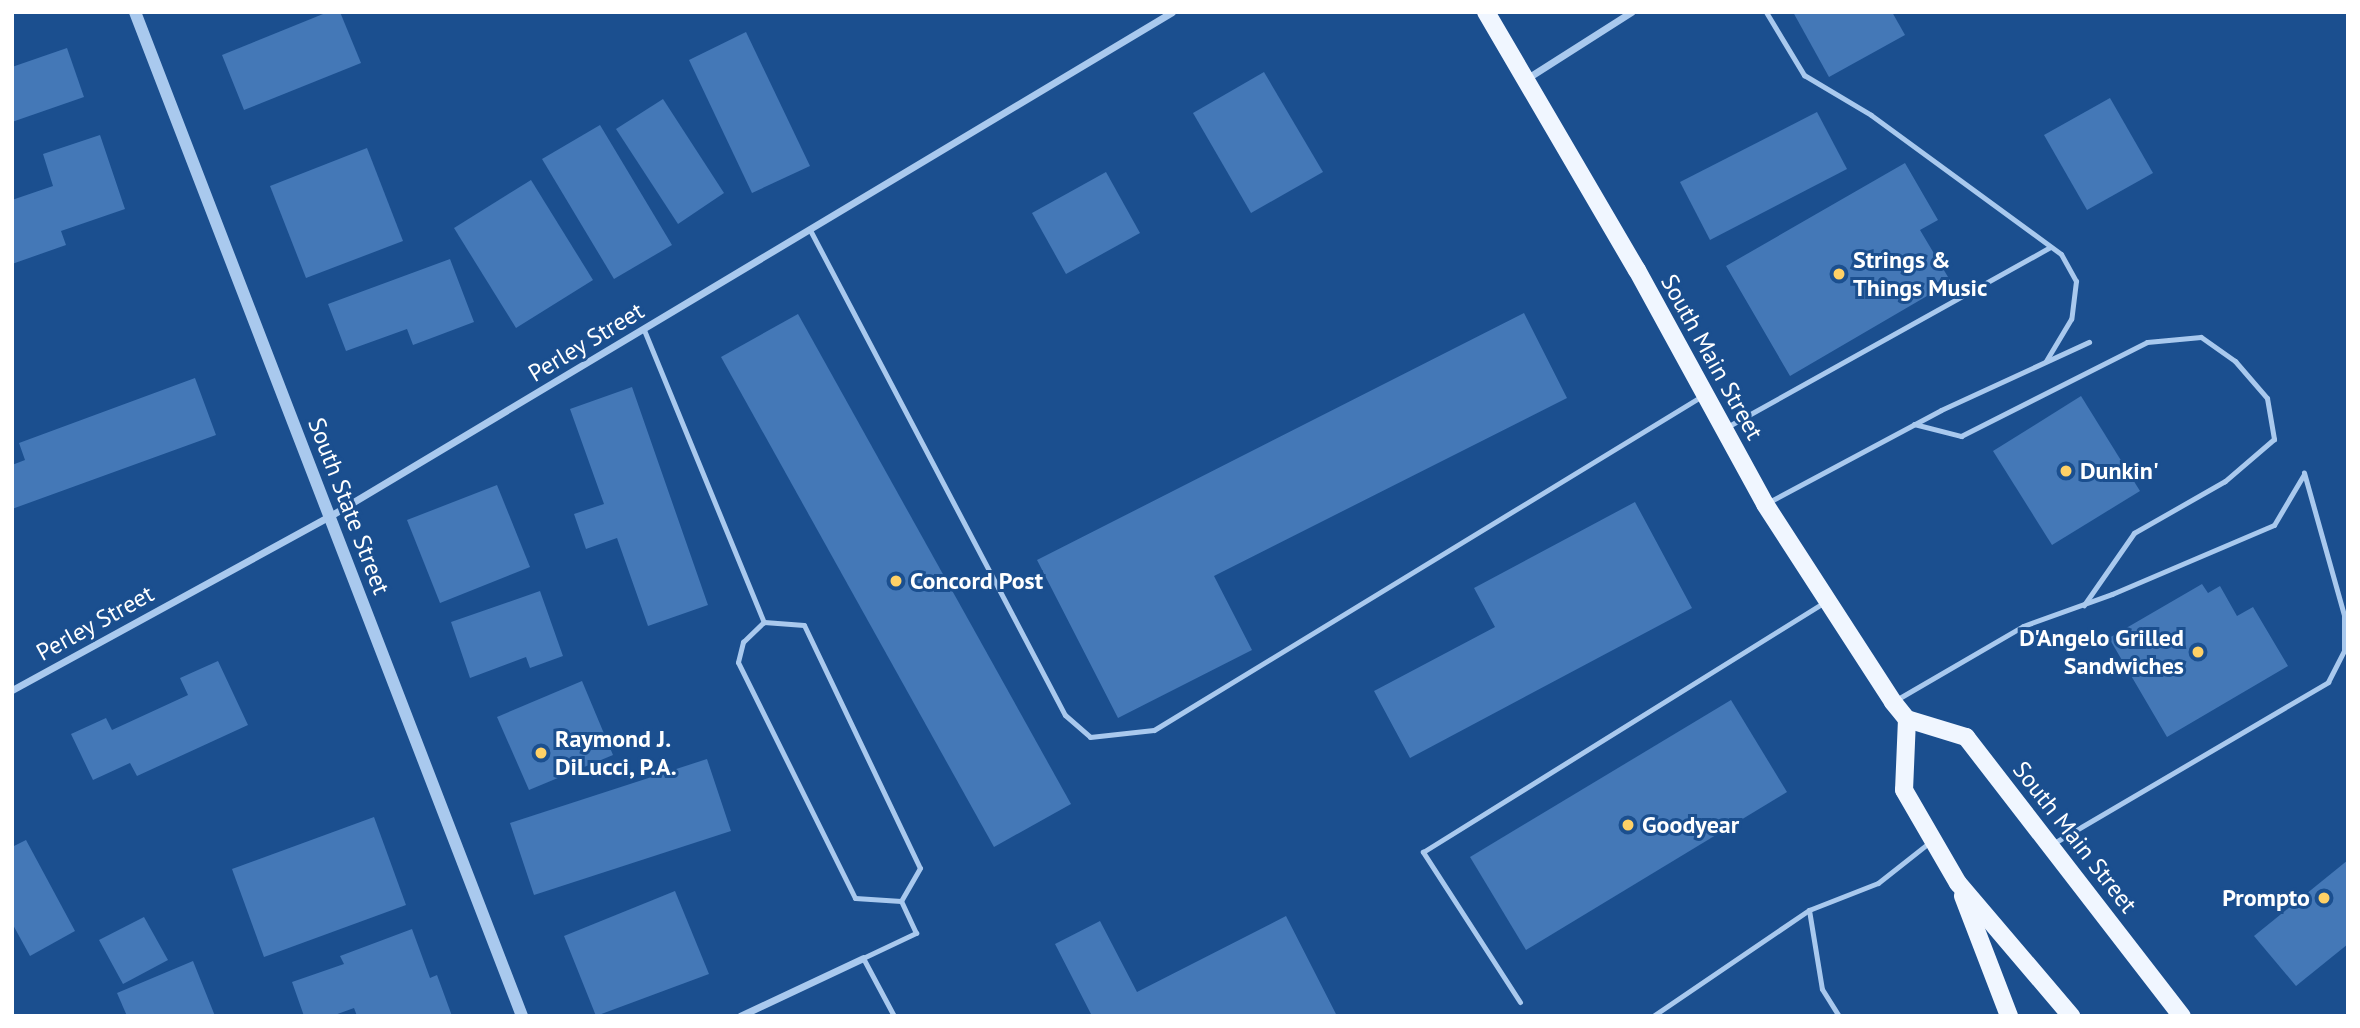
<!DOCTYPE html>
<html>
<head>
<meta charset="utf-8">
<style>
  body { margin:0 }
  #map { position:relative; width:2360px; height:1028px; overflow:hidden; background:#1b4f8f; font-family:"PT Sans",sans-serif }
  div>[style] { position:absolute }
  .building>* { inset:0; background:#4478b7 }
  .service>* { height:5px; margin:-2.5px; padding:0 2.5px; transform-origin:2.5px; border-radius:2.5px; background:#a9c9ee }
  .minor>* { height:7px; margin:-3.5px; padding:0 3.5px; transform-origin:3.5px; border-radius:3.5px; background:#a9c9ee }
  .tertiary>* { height:12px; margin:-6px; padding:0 6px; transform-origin:6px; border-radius:6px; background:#a9c9ee }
  .primary>* { height:18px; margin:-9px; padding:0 9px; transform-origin:9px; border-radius:9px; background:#f0f6ff }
  .dots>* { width:19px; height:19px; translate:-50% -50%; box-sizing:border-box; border:4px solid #1b4f8f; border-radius:50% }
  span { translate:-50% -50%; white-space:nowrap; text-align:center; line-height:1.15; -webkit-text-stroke:6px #1b4f8f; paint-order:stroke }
  .poi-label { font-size:24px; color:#fff; font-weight:700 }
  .left { translate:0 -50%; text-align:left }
  .right { translate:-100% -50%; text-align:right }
  .street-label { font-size:24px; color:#fff }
  .frame { position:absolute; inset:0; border:14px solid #fff; pointer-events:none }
</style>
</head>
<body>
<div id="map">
  <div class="building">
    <div style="clip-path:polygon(328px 12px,340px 12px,361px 63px,244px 110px,222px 55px)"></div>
    <div style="clip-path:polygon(1793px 12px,1892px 12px,1905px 35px,1829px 77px)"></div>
    <div style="clip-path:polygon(746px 32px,810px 166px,752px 193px,689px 60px)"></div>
    <div style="clip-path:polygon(67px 48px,84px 97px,12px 122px,12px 67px)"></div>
    <div style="clip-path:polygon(1264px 72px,1323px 172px,1251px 213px,1193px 113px)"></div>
    <div style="clip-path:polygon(2110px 98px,2153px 173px,2087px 210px,2044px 135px)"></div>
    <div style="clip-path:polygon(663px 99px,724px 193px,678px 224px,616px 129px)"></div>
    <div style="clip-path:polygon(1817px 112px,1847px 169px,1710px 240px,1680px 182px)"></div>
    <div style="clip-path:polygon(600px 125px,672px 245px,614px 279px,542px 159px)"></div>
    <div style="clip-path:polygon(100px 135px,125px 209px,61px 231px,66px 245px,12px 264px,12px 200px,53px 186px,43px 154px)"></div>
    <div style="clip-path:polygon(367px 148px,403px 241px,306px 278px,270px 186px)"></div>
    <div style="clip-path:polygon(1905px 163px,1938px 220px,1920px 230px,1951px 282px,1790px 376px,1726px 266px)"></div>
    <div style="clip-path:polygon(1106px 172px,1140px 233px,1066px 274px,1032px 213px)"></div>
    <div style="clip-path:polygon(531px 180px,593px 280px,516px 328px,454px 228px)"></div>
    <div style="clip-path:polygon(450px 259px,474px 322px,413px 345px,407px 329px,346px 351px,328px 304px)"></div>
    <div style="clip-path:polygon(1524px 313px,1567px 398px,1214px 576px,1252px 650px,1118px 718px,1037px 560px)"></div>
    <div style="clip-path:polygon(798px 314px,1071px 804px,994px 847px,721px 357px)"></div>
    <div style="clip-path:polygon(195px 378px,216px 435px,12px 509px,12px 465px,25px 460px,19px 443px)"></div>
    <div style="clip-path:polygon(632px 387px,708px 605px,648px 626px,617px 538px,586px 549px,574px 514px,604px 504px,570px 409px)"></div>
    <div style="clip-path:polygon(2081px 396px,2140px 491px,2052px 545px,1993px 451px)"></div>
    <div style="clip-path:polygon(497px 485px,530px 567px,440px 603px,407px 520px)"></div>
    <div style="clip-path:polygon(1635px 502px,1692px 608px,1410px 758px,1374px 691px,1495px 627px,1474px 588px)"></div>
    <div style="clip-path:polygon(2202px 584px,2208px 593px,2220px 586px,2237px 616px,2253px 607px,2288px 666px,2167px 737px,2109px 638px)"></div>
    <div style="clip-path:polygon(540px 591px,563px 656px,530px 668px,526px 657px,470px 678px,451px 622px)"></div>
    <div style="clip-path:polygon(218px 661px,248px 725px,137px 776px,130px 763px,93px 780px,71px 734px,106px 718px,112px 730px,188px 695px,180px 678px)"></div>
    <div style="clip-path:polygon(582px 681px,613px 755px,529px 790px,497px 717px)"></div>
    <div style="clip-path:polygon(1731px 700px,1787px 792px,1526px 950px,1470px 857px)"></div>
    <div style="clip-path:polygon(707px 759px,731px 831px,534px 895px,510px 823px)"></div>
    <div style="clip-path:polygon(374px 817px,406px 905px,264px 957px,232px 869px)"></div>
    <div style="clip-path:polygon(26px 840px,75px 931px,30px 956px,12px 923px,12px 847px)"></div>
    <div style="clip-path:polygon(2348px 860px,2348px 944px,2296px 986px,2254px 936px)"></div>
    <div style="clip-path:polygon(675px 891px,709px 974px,596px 1016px,564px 936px)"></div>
    <div style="clip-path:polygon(1286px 916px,1337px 1016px,1092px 1016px,1055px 944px,1100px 921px,1137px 992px)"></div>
    <div style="clip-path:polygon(144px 917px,168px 960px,123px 984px,99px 940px)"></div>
    <div style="clip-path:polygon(412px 929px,430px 978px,437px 975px,452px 1016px,357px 1016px,354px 1008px,332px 1016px,304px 1016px,292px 982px,344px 964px,340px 956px)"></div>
    <div style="clip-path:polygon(193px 961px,215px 1016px,127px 1016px,117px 993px)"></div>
  </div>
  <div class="service">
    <div style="left:1766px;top:12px;width:74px;rotate:58.9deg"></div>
    <div style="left:1804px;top:75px;width:78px;rotate:30.8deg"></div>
    <div style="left:1871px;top:115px;width:235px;rotate:36.2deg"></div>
    <div style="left:2061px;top:254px;width:31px;rotate:61deg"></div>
    <div style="left:2076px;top:281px;width:38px;rotate:97deg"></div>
    <div style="left:2071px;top:319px;width:49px;rotate:120.8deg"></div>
    <div style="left:810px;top:230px;width:548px;rotate:62.27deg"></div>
    <div style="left:1065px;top:715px;width:33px;rotate:41deg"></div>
    <div style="left:1090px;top:737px;width:64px;rotate:-6.2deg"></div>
    <div style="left:1154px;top:730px;width:642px;rotate:-31.36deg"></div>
    <div style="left:644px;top:330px;width:316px;rotate:67.7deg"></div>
    <div style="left:1914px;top:424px;width:49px;rotate:14.3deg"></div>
    <div style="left:1961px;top:436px;width:208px;rotate:-26.8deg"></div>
    <div style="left:2147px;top:342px;width:54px;rotate:-5.3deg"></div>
    <div style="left:2201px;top:337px;width:42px;rotate:35.2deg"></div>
    <div style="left:2235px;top:361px;width:49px;rotate:49.1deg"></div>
    <div style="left:2267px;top:398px;width:42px;rotate:80.3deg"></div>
    <div style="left:2274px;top:439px;width:65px;rotate:139.4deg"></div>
    <div style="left:2225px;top:481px;width:105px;rotate:150.3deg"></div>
    <div style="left:2134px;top:533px;width:88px;rotate:124.8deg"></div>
    <div style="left:1727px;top:427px;width:370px;rotate:-29.1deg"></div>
    <div style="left:1767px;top:503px;width:197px;rotate:-28.1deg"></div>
    <div style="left:1941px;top:410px;width:163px;rotate:-24.7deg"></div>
    <div style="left:764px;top:622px;width:40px;rotate:4.3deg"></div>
    <div style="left:804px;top:625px;width:269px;rotate:64.5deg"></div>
    <div style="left:920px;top:868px;width:38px;rotate:120deg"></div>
    <div style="left:901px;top:901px;width:46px;rotate:-176.3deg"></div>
    <div style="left:855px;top:898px;width:263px;rotate:-116.4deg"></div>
    <div style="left:738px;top:662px;width:21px;rotate:-76deg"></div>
    <div style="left:743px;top:642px;width:29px;rotate:-44deg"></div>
    <div style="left:1896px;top:700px;width:147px;rotate:-30.2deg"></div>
    <div style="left:2023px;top:626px;width:95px;rotate:-19.8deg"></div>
    <div style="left:2112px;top:594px;width:176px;rotate:-23.1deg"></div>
    <div style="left:2274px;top:525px;width:59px;rotate:-59.5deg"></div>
    <div style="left:2054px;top:843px;width:318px;rotate:-30.4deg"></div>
    <div style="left:2328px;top:682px;width:35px;rotate:-63deg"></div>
    <div style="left:2344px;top:651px;width:36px;rotate:-90deg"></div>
    <div style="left:2344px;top:615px;width:148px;rotate:-105.7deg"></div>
    <div style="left:1809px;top:910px;width:80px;rotate:80.7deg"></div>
    <div style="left:1822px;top:989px;width:32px;rotate:58deg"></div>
    <div style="left:1520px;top:1002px;width:179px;rotate:-122.9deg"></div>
    <div style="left:1423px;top:852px;width:473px;rotate:-31.9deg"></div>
    <div style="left:894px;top:1016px;width:66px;rotate:-118.1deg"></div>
    <div style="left:863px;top:958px;width:59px;rotate:-25.3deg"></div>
    <div style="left:916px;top:933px;width:35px;rotate:-115deg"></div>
    <div style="left:1653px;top:1016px;width:189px;rotate:-34.2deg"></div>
    <div style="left:1809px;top:910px;width:74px;rotate:-21.4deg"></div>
    <div style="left:1878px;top:883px;width:66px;rotate:-38.3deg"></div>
  </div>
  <div class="minor">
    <div style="left:1526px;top:79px;width:125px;rotate:-32.5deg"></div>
    <div style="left:12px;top:690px;width:362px;rotate:-28.7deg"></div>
    <div style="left:330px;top:516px;width:981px;rotate:-30.9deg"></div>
    <div style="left:740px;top:1016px;width:136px;rotate:-25.2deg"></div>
  </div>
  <div class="tertiary">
    <div style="left:135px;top:12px;width:1076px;rotate:68.92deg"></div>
  </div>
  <div class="primary">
    <div style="left:1486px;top:12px;width:299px;rotate:59.7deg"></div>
    <div style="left:1637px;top:270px;width:267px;rotate:61.3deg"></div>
    <div style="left:1765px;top:504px;width:236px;rotate:57.1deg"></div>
    <div style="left:1893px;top:702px;width:22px;rotate:51deg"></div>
    <div style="left:1907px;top:719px;width:62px;rotate:17deg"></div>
    <div style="left:1966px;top:737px;width:353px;rotate:52.3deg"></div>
    <div style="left:1907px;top:719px;width:71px;rotate:92.4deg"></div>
    <div style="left:1904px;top:790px;width:108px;rotate:59.9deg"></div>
    <div style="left:1958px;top:883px;width:175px;rotate:49.6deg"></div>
    <div style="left:1963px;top:896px;width:129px;rotate:69deg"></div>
  </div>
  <div class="dots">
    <div style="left:1839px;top:274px;background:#ffd166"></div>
    <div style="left:2066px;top:471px;background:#ffd166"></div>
    <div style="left:896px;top:581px;background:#ffd166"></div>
    <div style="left:2198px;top:652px;background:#ffd166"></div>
    <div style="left:541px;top:753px;background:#ffd166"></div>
    <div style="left:1628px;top:825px;background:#ffd166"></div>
    <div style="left:2324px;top:898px;background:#ffd166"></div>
  </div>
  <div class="poi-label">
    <span class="left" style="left:1853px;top:274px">Strings &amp;<br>Things Music</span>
    <span class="left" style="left:2080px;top:471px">Dunkin'</span>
    <span class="left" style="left:910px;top:581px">Concord Post</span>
    <span class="right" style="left:2184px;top:652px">D'Angelo Grilled<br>Sandwiches</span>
    <span class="left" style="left:555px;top:753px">Raymond J.<br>DiLucci, P.A.</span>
    <span class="left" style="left:1642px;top:825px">Goodyear</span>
    <span class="right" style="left:2310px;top:898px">Prompto</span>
  </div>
  <div class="street-label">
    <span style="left:586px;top:342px;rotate:-31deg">Perley Street</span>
    <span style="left:1712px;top:357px;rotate:61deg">South Main Street</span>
    <span style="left:349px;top:506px;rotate:69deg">South State Street</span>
    <span style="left:95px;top:623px;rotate:-29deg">Perley Street</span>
    <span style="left:2075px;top:837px;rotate:52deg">South Main Street</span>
  </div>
  <div class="frame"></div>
</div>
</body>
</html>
